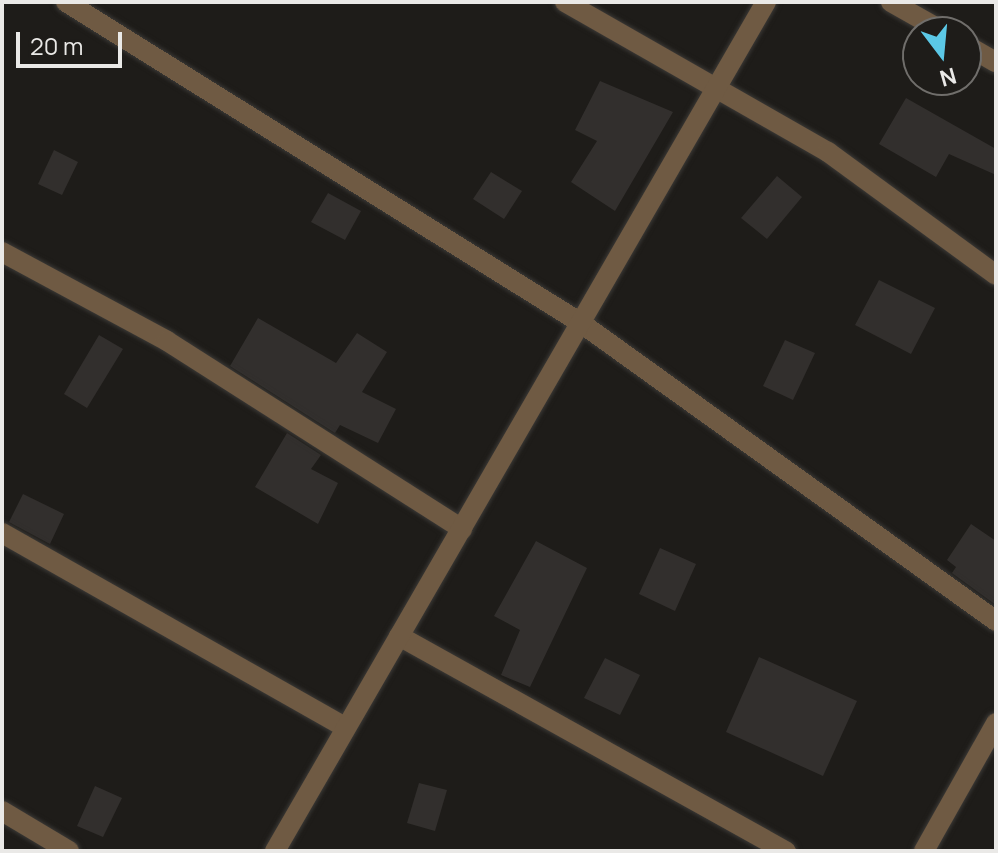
<!DOCTYPE html>
<html>
<head>
<meta charset="utf-8">
<style>
  body { margin:0 }
  #map { position:relative; width:998px; height:853px; overflow:hidden; background:#1e1c19; font-family:Manrope,sans-serif }
  div>[style] { position:absolute }
  .building>* { inset:0; background:#322f2d }
  .roads { filter:drop-shadow(0 0 2px #3b3936) drop-shadow(0 0 2px #3b3936) }
  .minor>* { height:20px; margin:-10px; padding:0 10px; transform-origin:10px; border-radius:10px; background:#6f5a43 }
  span { translate:-50% -50%; white-space:nowrap; text-align:center; line-height:1.15; -webkit-text-stroke:8px #1e1c19; paint-order:stroke }
  .frame { position:absolute; inset:0; border:4px solid #eae9e7; pointer-events:none }
  .north { position:absolute; left:902px; top:16px; width:80px; height:80px; box-sizing:border-box; background:#1e1c19; border:2px solid #706e6b; border-radius:50%; rotate:164deg; font-size:22px; font-weight:700; line-height:32px; text-align:center; color:#eae9e7 }
  .north::after { content:''; display:block; margin:auto; width:28px; height:36px; background:#5bc8e6; clip-path:polygon(50% 0,100% 100%,50% 72%,0 100%) }
  .scale { position:absolute; left:16px; top:32px; width:106px; height:36px; box-sizing:border-box; border:4px solid #eae9e7; border-top:0; padding-left:10px; font-size:24px; line-height:28px; white-space:nowrap; color:#eae9e7; -webkit-text-stroke:6px #1e1c19; paint-order:stroke }
</style>
</head>
<body>
<div id="map">
  <div class="building">
    <div style="clip-path:polygon(600px 81px,673px 112px,615px 211px,571px 182px,597px 141px,575px 130px)"></div>
    <div style="clip-path:polygon(906px 98px,996px 149px,996px 175px,949px 154px,936px 177px,879px 144px)"></div>
    <div style="clip-path:polygon(54px 150px,78px 162px,62px 195px,38px 184px)"></div>
    <div style="clip-path:polygon(491px 172px,522px 191px,504px 219px,473px 199px)"></div>
    <div style="clip-path:polygon(777px 176px,802px 197px,767px 239px,741px 218px)"></div>
    <div style="clip-path:polygon(328px 193px,361px 211px,345px 240px,311px 222px)"></div>
    <div style="clip-path:polygon(879px 280px,935px 308px,911px 354px,855px 325px)"></div>
    <div style="clip-path:polygon(258px 318px,336px 363px,357px 333px,387px 352px,362px 392px,396px 409px,378px 443px,340px 425px,335px 433px,230px 366px)"></div>
    <div style="clip-path:polygon(99px 335px,123px 349px,87px 408px,64px 394px)"></div>
    <div style="clip-path:polygon(785px 340px,815px 353px,793px 400px,763px 386px)"></div>
    <div style="clip-path:polygon(287px 433px,321px 455px,311px 469px,338px 483px,318px 524px,255px 487px)"></div>
    <div style="clip-path:polygon(23px 494px,64px 514px,50px 544px,9px 522px)"></div>
    <div style="clip-path:polygon(971px 524px,996px 541px,996px 605px,952px 573px,956px 567px,947px 560px)"></div>
    <div style="clip-path:polygon(536px 541px,587px 568px,530px 687px,501px 675px,520px 630px,494px 616px)"></div>
    <div style="clip-path:polygon(660px 548px,696px 564px,675px 611px,639px 594px)"></div>
    <div style="clip-path:polygon(759px 657px,857px 701px,823px 776px,726px 732px)"></div>
    <div style="clip-path:polygon(605px 658px,640px 675px,620px 715px,584px 698px)"></div>
    <div style="clip-path:polygon(419px 783px,447px 790px,435px 831px,407px 823px)"></div>
    <div style="clip-path:polygon(95px 786px,122px 798px,103px 837px,77px 826px)"></div>
  </div>
  <div class="roads">
    <div class="minor">
      <div style="left:66px;top:2px;width:607px;rotate:31.94deg"></div>
      <div style="left:581px;top:323px;width:511px;rotate:35.68deg"></div>
      <div style="left:565px;top:2px;width:303px;rotate:29.7deg"></div>
      <div style="left:828px;top:152px;width:208px;rotate:36.2deg"></div>
      <div style="left:891px;top:2px;width:61px;rotate:29.5deg"></div>
      <div style="left:966px;top:45px;width:34px;rotate:30deg"></div>
      <div style="left:2px;top:252px;width:187px;rotate:28.3deg"></div>
      <div style="left:167px;top:341px;width:350px;rotate:32.5deg"></div>
      <div style="left:2px;top:533px;width:395px;rotate:29.5deg"></div>
      <div style="left:399px;top:636px;width:443px;rotate:29.1deg"></div>
      <div style="left:2px;top:811px;width:78px;rotate:30.8deg"></div>
      <div style="left:275px;top:851px;width:981px;rotate:-59.96deg"></div>
      <div style="left:924px;top:851px;width:147px;rotate:-60.6deg"></div>
    </div>
  </div>
  <div class="frame"></div>
  <div class="north">N</div>
  <div class="scale">20 m</div>
</div>
</body>
</html>
